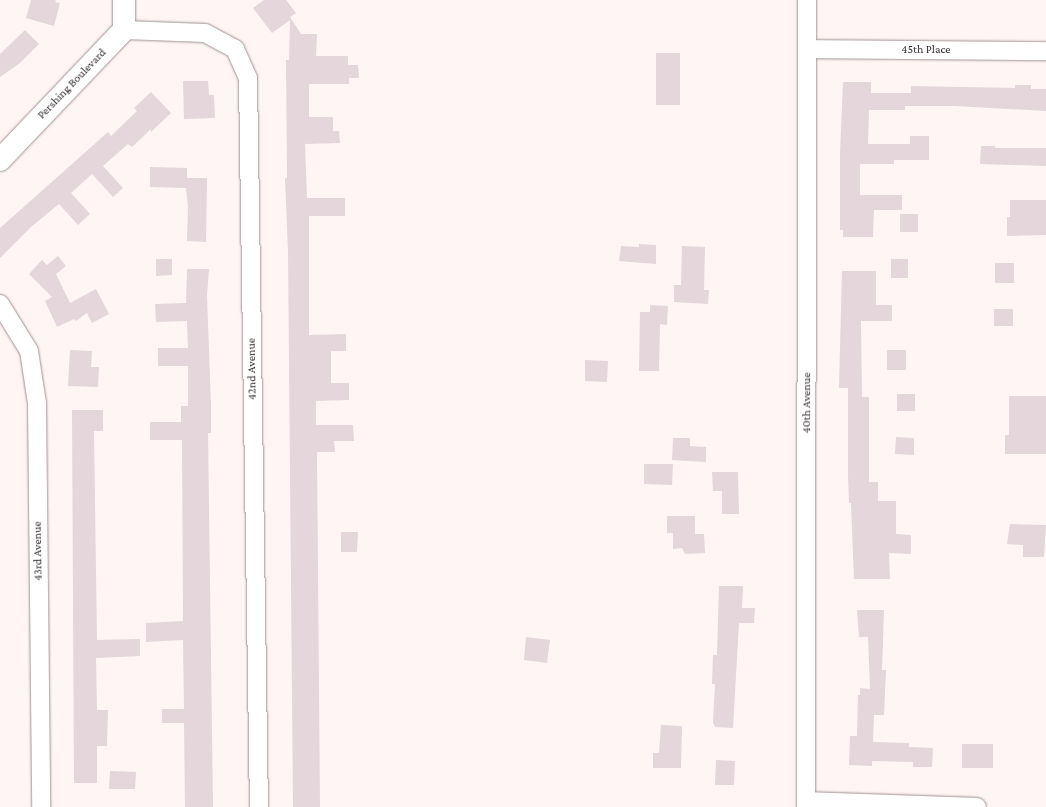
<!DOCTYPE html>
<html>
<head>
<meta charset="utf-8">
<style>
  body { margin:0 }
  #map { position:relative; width:1046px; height:807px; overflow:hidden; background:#fef5f4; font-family:"Crimson Pro",serif }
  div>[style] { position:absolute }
  .building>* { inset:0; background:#e4d6db }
  .roads { filter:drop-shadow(0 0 1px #a19392) drop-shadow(0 0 1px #a19392) }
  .minor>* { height:18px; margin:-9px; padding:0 9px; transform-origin:9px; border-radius:9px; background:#fff }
  .tertiary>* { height:22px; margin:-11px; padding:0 11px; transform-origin:11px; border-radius:11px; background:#fff }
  span { translate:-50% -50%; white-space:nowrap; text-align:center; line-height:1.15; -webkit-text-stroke:4.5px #fff; paint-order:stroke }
  .street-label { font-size:12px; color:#373131 }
</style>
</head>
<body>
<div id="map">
  <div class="building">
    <div style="clip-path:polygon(31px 0,56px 0,55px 2px,60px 3px,54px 26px,26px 18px)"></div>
    <div style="clip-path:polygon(264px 0,286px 0,296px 13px,290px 17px,301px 34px,317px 34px,316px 56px,348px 56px,348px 65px,358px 65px,359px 78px,349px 78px,349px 84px,309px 84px,309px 117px,333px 117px,333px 131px,339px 131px,340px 143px,305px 144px,307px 198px,345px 198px,345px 216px,309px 216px,309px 335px,346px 334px,346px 351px,331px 351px,331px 383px,349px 383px,349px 400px,316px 401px,316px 425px,353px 425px,354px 441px,334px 441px,335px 452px,317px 452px,320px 807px,293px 807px,288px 252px,285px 178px,287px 178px,286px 60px,289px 60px,290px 20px,272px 33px,253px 8px)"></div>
    <div style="clip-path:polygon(25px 30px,39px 44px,20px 63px,0 77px,0 54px)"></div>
    <div style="clip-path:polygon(656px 53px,680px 53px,680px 105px,656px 105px)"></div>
    <div style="clip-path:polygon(183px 81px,208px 81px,209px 95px,214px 95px,215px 118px,184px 119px)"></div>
    <div style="clip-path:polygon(843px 82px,871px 82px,871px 93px,911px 93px,911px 86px,1015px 88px,1015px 85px,1031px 85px,1031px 89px,1046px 89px,1046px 111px,955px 106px,905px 106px,905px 110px,869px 110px,868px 144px,910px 144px,910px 136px,929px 136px,929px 160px,894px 160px,894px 164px,860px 164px,860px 195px,902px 195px,902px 210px,874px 210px,873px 237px,843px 237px,843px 230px,840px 230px,840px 153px)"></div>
    <div style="clip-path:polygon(151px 92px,171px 113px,151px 132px,151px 129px,132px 147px,128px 144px,103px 166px,123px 188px,113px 197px,92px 174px,71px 193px,90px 214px,78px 225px,59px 204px,31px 227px,0 258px,0 228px,108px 132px,111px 136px,137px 111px,134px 108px)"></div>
    <div style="clip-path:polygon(981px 146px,995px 146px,995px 148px,1046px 148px,1046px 166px,980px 164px)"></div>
    <div style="clip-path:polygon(150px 167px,187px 168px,187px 178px,207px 178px,206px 242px,187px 241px,188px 206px,186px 188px,150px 187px)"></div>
    <div style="clip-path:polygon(1010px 200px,1046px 200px,1046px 235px,1007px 236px,1007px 217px,1010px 217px)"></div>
    <div style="clip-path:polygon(900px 214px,918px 214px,918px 232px,900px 232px)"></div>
    <div style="clip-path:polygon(639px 244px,656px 245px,656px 264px,619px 261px,621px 246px,639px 247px)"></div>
    <div style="clip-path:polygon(682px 246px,705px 247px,704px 290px,709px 290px,708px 304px,674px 302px,674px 285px,681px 285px)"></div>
    <div style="clip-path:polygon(58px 256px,66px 266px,56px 274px,70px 303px,96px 289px,109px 314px,92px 323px,87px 313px,76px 321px,74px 319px,57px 327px,45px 301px,52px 297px,29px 274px,42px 260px,47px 265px)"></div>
    <div style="clip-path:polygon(172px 259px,172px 275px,156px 276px,156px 259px)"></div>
    <div style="clip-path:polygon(891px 259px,908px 259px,908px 278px,891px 278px)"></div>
    <div style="clip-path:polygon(995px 263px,1014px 263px,1014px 283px,995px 283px)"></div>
    <div style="clip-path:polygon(187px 269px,209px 269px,207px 296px,211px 406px,211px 433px,208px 433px,213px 807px,185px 807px,184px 723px,162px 723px,162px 709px,184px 709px,183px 640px,146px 642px,146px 623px,183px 621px,182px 440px,150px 440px,150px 422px,181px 422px,181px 406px,188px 406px,188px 366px,158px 366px,158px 348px,188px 348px,187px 321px,156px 322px,155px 304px,186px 303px)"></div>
    <div style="clip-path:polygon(842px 271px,876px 271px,876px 305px,892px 305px,892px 321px,861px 321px,862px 397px,869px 397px,869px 482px,878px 482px,878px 501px,896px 501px,896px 534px,911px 535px,911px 554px,889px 553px,890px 579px,854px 579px,851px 503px,849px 503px,848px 476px,848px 388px,839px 388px)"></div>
    <div style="clip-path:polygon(650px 305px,668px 306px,667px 325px,660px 324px,659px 371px,639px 371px,640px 312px,650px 312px)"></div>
    <div style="clip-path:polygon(994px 309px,1013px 309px,1013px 326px,994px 326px)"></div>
    <div style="clip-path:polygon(70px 350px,92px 351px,91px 367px,99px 367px,98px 387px,68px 386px)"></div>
    <div style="clip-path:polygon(887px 350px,906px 350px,906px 370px,887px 370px)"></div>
    <div style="clip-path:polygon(585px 360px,608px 361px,607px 382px,585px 381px)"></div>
    <div style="clip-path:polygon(897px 394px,915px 394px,915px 411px,897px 411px)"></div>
    <div style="clip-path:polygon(1009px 396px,1046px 396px,1046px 454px,1005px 454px,1005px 435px,1009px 435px)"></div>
    <div style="clip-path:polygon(72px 410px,103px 410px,103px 431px,94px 431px,97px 640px,140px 639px,140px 656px,96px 658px,97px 710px,108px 710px,107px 746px,97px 746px,97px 783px,74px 783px)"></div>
    <div style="clip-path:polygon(896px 437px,914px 438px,914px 455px,895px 454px)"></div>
    <div style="clip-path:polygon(673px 438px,690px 438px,690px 446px,706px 447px,706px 462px,672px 460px)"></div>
    <div style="clip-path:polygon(644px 464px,673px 464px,672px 485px,644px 484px)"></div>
    <div style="clip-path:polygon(712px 472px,738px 472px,739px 514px,722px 514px,722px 491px,713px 491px)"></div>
    <div style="clip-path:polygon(667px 516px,695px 516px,695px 534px,704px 534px,705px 553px,685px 554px,682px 548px,673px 549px,673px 533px,667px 533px)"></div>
    <div style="clip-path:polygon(1010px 524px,1046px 525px,1044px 557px,1023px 557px,1023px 545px,1007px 544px)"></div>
    <div style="clip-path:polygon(341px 532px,358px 532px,357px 552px,341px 552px)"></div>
    <div style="clip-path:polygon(719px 586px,743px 586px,742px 608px,755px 608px,754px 623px,739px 623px,733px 728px,715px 727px,713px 723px,715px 684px,712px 684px,713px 655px,717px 655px)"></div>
    <div style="clip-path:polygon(857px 610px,884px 610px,882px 670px,886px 670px,884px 715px,874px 715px,873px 742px,909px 743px,909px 747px,933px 748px,932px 767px,913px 767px,913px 762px,872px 761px,872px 766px,849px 765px,850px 736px,857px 736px,858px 695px,860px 695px,860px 688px,870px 689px,868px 637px,859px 637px)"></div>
    <div style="clip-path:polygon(526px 637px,550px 640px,547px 663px,524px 660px)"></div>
    <div style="clip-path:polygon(661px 725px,682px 726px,681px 768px,653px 768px,653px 753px,659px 753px)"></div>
    <div style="clip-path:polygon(962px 744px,993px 744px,993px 768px,962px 768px)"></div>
    <div style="clip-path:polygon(716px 760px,735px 761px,734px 785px,715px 785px)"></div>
    <div style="clip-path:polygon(110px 771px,136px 772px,135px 789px,109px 789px)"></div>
  </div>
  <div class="roads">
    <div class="minor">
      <div style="left:124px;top:30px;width:81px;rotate:2.1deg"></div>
      <div style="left:205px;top:33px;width:34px;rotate:28deg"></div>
      <div style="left:235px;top:49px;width:32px;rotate:66deg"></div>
      <div style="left:248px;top:78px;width:729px;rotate:89.14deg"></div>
      <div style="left:807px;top:49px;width:239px;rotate:0.5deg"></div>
      <div style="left:0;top:304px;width:55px;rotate:58.3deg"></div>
      <div style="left:29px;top:351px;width:53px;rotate:81.3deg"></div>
      <div style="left:37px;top:403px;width:404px;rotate:89.4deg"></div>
      <div style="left:806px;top:801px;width:171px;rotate:2deg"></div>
      <div style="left:806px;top:807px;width:807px;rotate:-89.93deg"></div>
    </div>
    <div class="tertiary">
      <div style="left:0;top:160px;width:180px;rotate:-46.4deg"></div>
      <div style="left:124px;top:30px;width:30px;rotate:-90deg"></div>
    </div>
  </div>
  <div class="street-label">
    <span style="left:926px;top:50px">45th Place</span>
    <span style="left:72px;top:84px;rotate:-46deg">Pershing Boulevard</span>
    <span style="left:252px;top:369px;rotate:-91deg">42nd Avenue</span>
    <span style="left:807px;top:403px;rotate:-90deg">40th Avenue</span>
    <span style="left:38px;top:551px;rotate:-91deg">43rd Avenue</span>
  </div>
</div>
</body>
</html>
